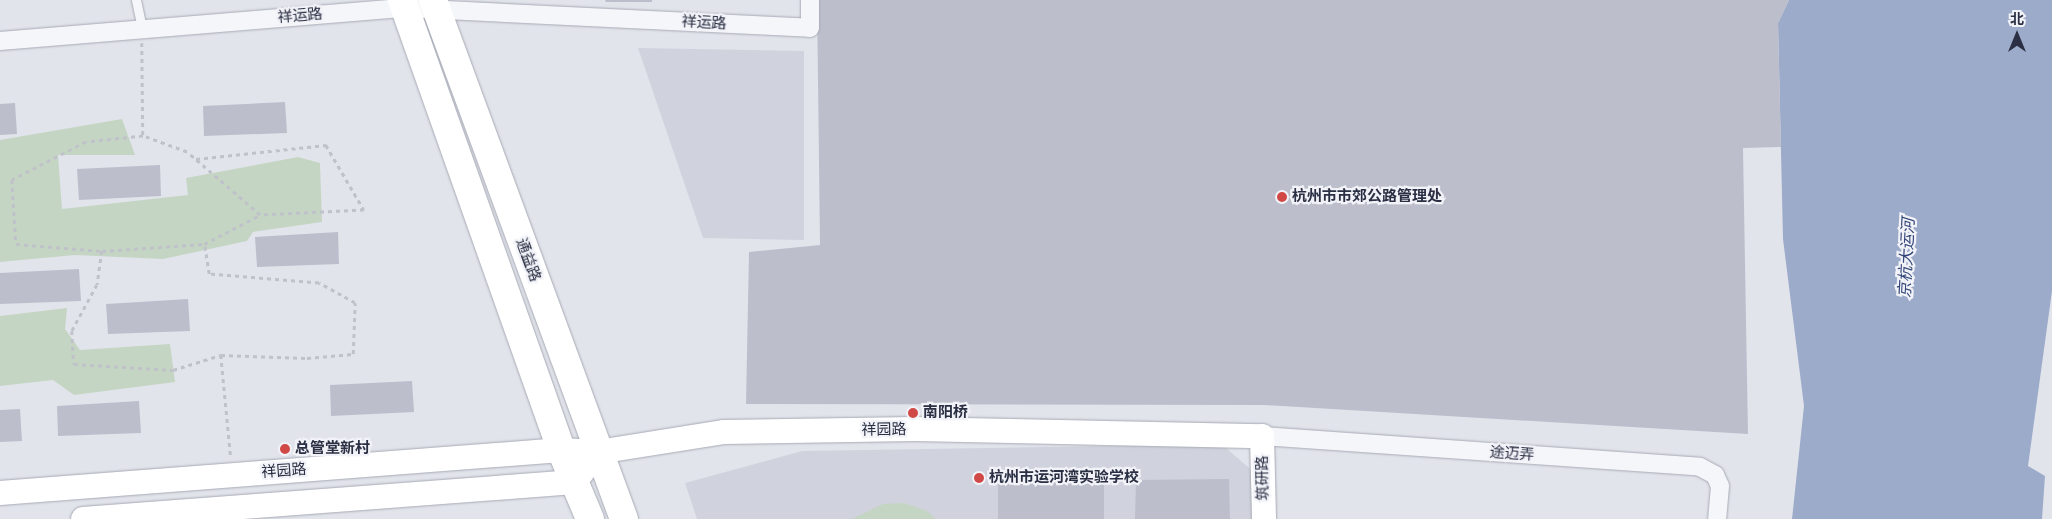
<!DOCTYPE html>
<html>
<head>
<meta charset="utf-8">
<style>
  body { margin:0 }
  #map { position:relative; width:2052px; height:519px; overflow:hidden; background:#e2e4eb; font-family:"Fira Sans Condensed","Noto Sans SC",sans-serif }
  div>[style] { position:absolute }
  .built>* { inset:0; background:#d0d3dd }
  .green>* { inset:0; background:#c5d5c3 }
  .water>* { inset:0; background:#9dabcb }
  .building>* { inset:0; background:#bcbfcb }
  .path>* { height:2.5px; margin-top:-1.25px; transform-origin:0; background:repeating-linear-gradient(90deg,#c0c2ca 0 4px,transparent 0 8px) }
  .roads { filter:drop-shadow(0 0 1px #a7aab5) drop-shadow(0 0 1px #a7aab5) }
  .lane>* { height:9px; margin:-4.5px; padding:0 4.5px; transform-origin:4.5px; border-radius:4.5px; background:#f5f6f9 }
  .street>* { height:18px; margin:-9px; padding:0 9px; transform-origin:9px; border-radius:9px; background:#f5f6f9 }
  .secondary>* { height:24px; margin:-12px; padding:0 12px; transform-origin:12px; border-radius:12px; background:#fff }
  .primary>* { height:28px; margin:-14px; padding:0 14px; transform-origin:14px; border-radius:14px; background:#fff }
  .dots>* { width:14px; height:14px; translate:-50% -50%; box-sizing:border-box; border:2px solid #f2f3f8; border-radius:50% }
  span { translate:-50% -50%; white-space:nowrap; text-align:center; line-height:1.15; -webkit-text-stroke:4.5px #f2f3f8; paint-order:stroke }
  .street-label { font-size:15px; color:#2a2f43 }
  .poi-label { font-size:15px; color:#2a2f43; font-weight:700 }
  .left { translate:0 -50%; text-align:left }
  .water-label { font-size:16px; color:#334678; font-style:italic }
  .north { position:absolute; left:1992px; top:10px; width:50px; height:50px; -webkit-text-stroke:4px #f2f3f8; paint-order:stroke; rotate:0deg; font-size:14px; font-weight:700; line-height:20px; text-align:center; color:#2a2f43 }
  .north::after { content:''; display:block; margin:auto; width:18px; height:22px; background:#2a2f43; clip-path:polygon(50% 0,100% 100%,50% 72%,0 100%) }
</style>
</head>
<body>
<div id="map">
  <div class="built">
    <div style="clip-path:polygon(638px 48px,804px 51px,804px 240px,703px 238px)"></div>
    <div style="clip-path:polygon(1221px 444px,1254px 472px,1255px 519px,697px 519px,685px 483px,802px 451px)"></div>
  </div>
  <div class="green">
    <div style="clip-path:polygon(122px 119px,135px 155px,58px 155px,62px 209px,188px 195px,186px 178px,298px 157px,320px 163px,322px 222px,253px 232px,247px 241px,163px 259px,75px 255px,0 262px,0 140px)"></div>
    <div style="clip-path:polygon(67px 308px,65px 329px,80px 350px,170px 344px,175px 382px,74px 395px,53px 380px,0 386px,0 316px)"></div>
    <div style="clip-path:polygon(904px 503px,927px 511px,936px 519px,852px 519px,883px 504px)"></div>
  </div>
  <div class="water">
    <div style="clip-path:polygon(1789px 0,2052px 0,2052px 291px,2028px 466px,2045px 476px,2042px 519px,1792px 519px,1804px 406px,1783px 239px,1778px 23px)"></div>
  </div>
  <div class="building">
    <div style="clip-path:polygon(605px 0,652px 0,652px 2px,606px 2px)"></div>
    <div style="clip-path:polygon(817px 0,1789px 0,1778px 23px,1781px 147px,1743px 148px,1748px 434px,1264px 405px,746px 404px,749px 252px,820px 245px)"></div>
    <div style="clip-path:polygon(285px 102px,287px 133px,204px 136px,203px 106px)"></div>
    <div style="clip-path:polygon(15px 103px,17px 134px,0 135px,0 104px)"></div>
    <div style="clip-path:polygon(160px 165px,161px 196px,79px 200px,77px 169px)"></div>
    <div style="clip-path:polygon(338px 232px,339px 264px,257px 267px,255px 237px)"></div>
    <div style="clip-path:polygon(79px 269px,81px 301px,0 304px,0 273px)"></div>
    <div style="clip-path:polygon(188px 299px,190px 331px,108px 334px,106px 304px)"></div>
    <div style="clip-path:polygon(412px 381px,414px 412px,331px 416px,330px 385px)"></div>
    <div style="clip-path:polygon(139px 401px,141px 433px,58px 436px,57px 406px)"></div>
    <div style="clip-path:polygon(20px 409px,22px 441px,0 442px,0 410px)"></div>
    <div style="clip-path:polygon(1229px 479px,1230px 519px,1135px 519px,1136px 480px)"></div>
    <div style="clip-path:polygon(1104px 481px,1104px 519px,998px 519px,998px 482px)"></div>
  </div>
  <div class="path">
    <div style="left:142px;top:43px;width:93px;rotate:89.4deg"></div>
    <div style="left:143px;top:136px;width:57px;rotate:174deg"></div>
    <div style="left:86px;top:142px;width:83px;rotate:152.8deg"></div>
    <div style="left:12px;top:180px;width:64px;rotate:86.4deg"></div>
    <div style="left:16px;top:244px;width:86px;rotate:4.7deg"></div>
    <div style="left:102px;top:251px;width:34px;rotate:98deg"></div>
    <div style="left:97px;top:285px;width:52px;rotate:118.5deg"></div>
    <div style="left:72px;top:331px;width:33px;rotate:87deg"></div>
    <div style="left:74px;top:364px;width:99px;rotate:3.5deg"></div>
    <div style="left:173px;top:370px;width:50px;rotate:-17.4deg"></div>
    <div style="left:221px;top:355px;width:86px;rotate:2deg"></div>
    <div style="left:307px;top:358px;width:46px;rotate:-5deg"></div>
    <div style="left:353px;top:354px;width:51px;rotate:-87.8deg"></div>
    <div style="left:355px;top:303px;width:41px;rotate:-150.9deg"></div>
    <div style="left:319px;top:283px;width:110px;rotate:-175.3deg"></div>
    <div style="left:209px;top:274px;width:30px;rotate:-99deg"></div>
    <div style="left:204px;top:244px;width:63px;rotate:-27.4deg"></div>
    <div style="left:260px;top:215px;width:96px;rotate:-139.2deg"></div>
    <div style="left:187px;top:152px;width:47px;rotate:-160deg"></div>
    <div style="left:196px;top:159px;width:131px;rotate:-6.1deg"></div>
    <div style="left:326px;top:145px;width:75px;rotate:59.7deg"></div>
    <div style="left:364px;top:210px;width:104px;rotate:177.2deg"></div>
    <div style="left:102px;top:251px;width:102px;rotate:-3.9deg"></div>
    <div style="left:221px;top:355px;width:103px;rotate:84.5deg"></div>
  </div>
  <div class="roads">
    <div class="lane">
      <div style="left:136px;top:0;width:30px;rotate:78deg"></div>
    </div>
    <div class="street">
      <div style="left:0;top:41px;width:406px;rotate:-4.7deg"></div>
      <div style="left:405px;top:8px;width:405px;rotate:2.8deg"></div>
      <div style="left:810px;top:28px;width:28px;rotate:-90deg"></div>
      <div style="left:1262px;top:436px;width:439px;rotate:4deg"></div>
      <div style="left:1700px;top:467px;width:17px;rotate:28deg"></div>
      <div style="left:1715px;top:475px;width:12px;rotate:66deg"></div>
      <div style="left:1720px;top:486px;width:33px;rotate:95deg"></div>
    </div>
    <div class="secondary">
      <div style="left:0;top:493px;width:563px;rotate:-4.38deg"></div>
      <div style="left:561px;top:450px;width:37px;rotate:3deg"></div>
      <div style="left:598px;top:452px;width:128px;rotate:-9deg"></div>
      <div style="left:724px;top:432px;width:191px;rotate:-0.9deg"></div>
      <div style="left:915px;top:429px;width:347px;rotate:1.2deg"></div>
      <div style="left:1262px;top:436px;width:83px;rotate:88.6deg"></div>
      <div style="left:83px;top:519px;width:493px;rotate:-4.3deg"></div>
      <div style="left:575px;top:482px;width:38px;rotate:-53deg"></div>
    </div>
    <div class="primary">
      <div style="left:402px;top:0;width:477px;rotate:70.5deg"></div>
      <div style="left:561px;top:450px;width:75px;rotate:67.2deg"></div>
      <div style="left:433px;top:0;width:553px;rotate:69.8deg"></div>
    </div>
  </div>
  <div class="dots">
    <div style="left:1282px;top:197px;background:#d04946"></div>
    <div style="left:913px;top:413px;background:#d04946"></div>
    <div style="left:285px;top:449px;background:#d04946"></div>
    <div style="left:979px;top:478px;background:#d04946"></div>
  </div>
  <div class="street-label">
    <span style="left:300px;top:16px;rotate:-5deg">祥运路</span>
    <span style="left:704px;top:23px;rotate:3deg">祥运路</span>
    <span style="left:528px;top:260px;rotate:70deg">通益路</span>
    <span style="left:884px;top:430px;rotate:-1deg">祥园路</span>
    <span style="left:1512px;top:454px;rotate:4deg">途迈弄</span>
    <span style="left:284px;top:471px;rotate:-4deg">祥园路</span>
    <span style="left:1263px;top:478px;rotate:-91deg">筑研路</span>
  </div>
  <div class="poi-label">
    <span class="left" style="left:1292px;top:197px">杭州市市郊公路管理处</span>
    <span class="left" style="left:923px;top:413px">南阳桥</span>
    <span class="left" style="left:295px;top:449px">总管堂新村</span>
    <span class="left" style="left:989px;top:478px">杭州市运河湾实验学校</span>
  </div>
  <div class="water-label">
    <span style="left:1907px;top:258px;rotate:-87deg">京杭大运河</span>
  </div>
  <div class="north">北</div>
</div>
</body>
</html>
